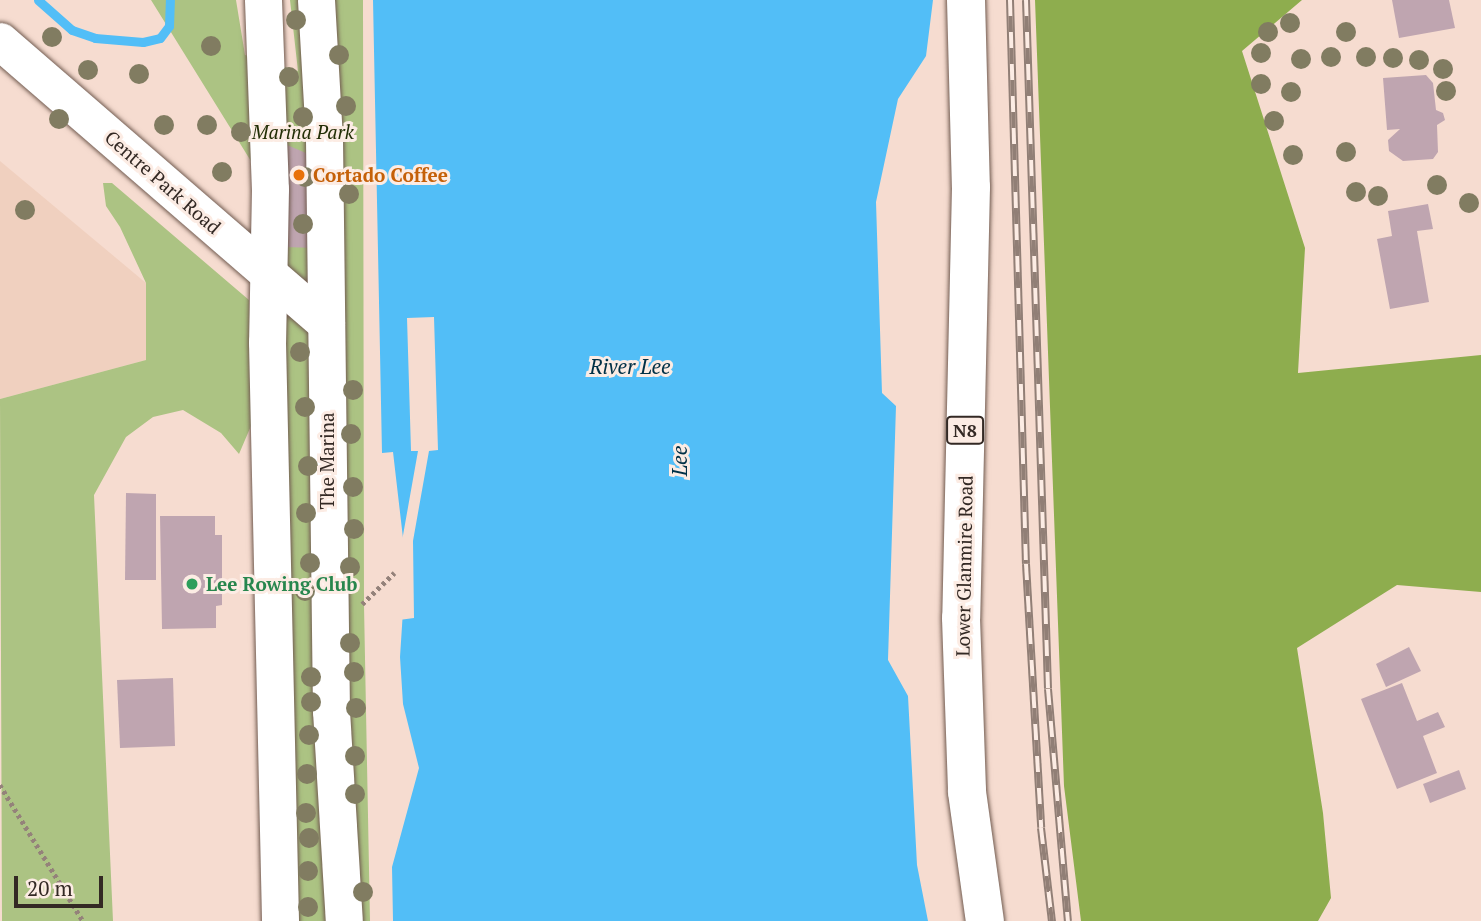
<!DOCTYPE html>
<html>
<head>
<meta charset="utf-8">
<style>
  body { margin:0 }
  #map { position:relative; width:1481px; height:921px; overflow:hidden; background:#f6dcd0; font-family:"PT Serif",serif }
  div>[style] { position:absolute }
  .built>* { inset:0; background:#f0d0bf }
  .green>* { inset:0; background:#acc383 }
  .forest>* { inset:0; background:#8ead4e }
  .water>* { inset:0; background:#52bef7 }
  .pier>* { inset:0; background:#f6dcd0 }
  .stream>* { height:9px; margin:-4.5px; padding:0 4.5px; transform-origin:4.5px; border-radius:4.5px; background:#52bef7 }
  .building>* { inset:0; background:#bfa5b0 }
  .path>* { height:4.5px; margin-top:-2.25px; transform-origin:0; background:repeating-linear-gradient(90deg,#94827a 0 3.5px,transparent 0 7px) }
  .roads { filter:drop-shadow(0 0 2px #725c51) drop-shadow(0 0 2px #725c51) }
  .minor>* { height:37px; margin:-18.5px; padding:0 18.5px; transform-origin:18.5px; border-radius:18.5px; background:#fff }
  .highway>* { height:38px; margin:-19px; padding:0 19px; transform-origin:19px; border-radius:19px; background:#fff }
  .rail>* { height:8px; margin-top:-4px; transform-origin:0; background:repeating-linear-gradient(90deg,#fcece4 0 16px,#917f76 0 32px); box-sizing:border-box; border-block:2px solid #917f76 }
  .trees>* { width:20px; height:20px; margin:-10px; border-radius:50%; background:#817c61 }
  .dots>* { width:19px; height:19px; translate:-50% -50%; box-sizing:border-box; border:4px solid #fcece4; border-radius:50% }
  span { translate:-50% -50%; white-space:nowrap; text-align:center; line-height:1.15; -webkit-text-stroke:6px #fcece4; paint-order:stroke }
  .shield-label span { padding:2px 5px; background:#fcece4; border:2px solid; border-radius:5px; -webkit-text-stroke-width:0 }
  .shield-label { font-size:18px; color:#332924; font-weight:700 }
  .park-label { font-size:19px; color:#222e06; font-style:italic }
  .food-label { font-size:19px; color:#c56008; font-weight:700 }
  .left { translate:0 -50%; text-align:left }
  .street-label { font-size:19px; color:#332924 }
  .leisure-label { font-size:19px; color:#27864d; font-weight:700 }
  .water-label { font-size:21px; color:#003046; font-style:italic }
  .scale { position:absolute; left:14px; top:876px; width:89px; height:32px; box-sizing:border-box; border:4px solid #332924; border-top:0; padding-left:9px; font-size:21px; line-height:24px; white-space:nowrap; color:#332924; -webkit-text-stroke:5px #fcece4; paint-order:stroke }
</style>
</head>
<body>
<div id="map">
  <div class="built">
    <div style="clip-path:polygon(0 161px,146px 283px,146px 360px,0 399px)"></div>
  </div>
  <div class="green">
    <div style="clip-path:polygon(151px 0,236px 0,245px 55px,298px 71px,290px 0,363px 0,364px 605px,370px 921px,290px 921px,259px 174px)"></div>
    <div style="clip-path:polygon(103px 183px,112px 183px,249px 300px,257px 412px,239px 454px,221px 433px,183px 410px,153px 417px,126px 437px,94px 495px,113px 921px,2px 921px,0 399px,146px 360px,146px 283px,120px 227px,106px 206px)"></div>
  </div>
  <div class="forest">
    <div style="clip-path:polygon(1035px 0,1302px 0,1242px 51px,1305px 248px,1298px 373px,1481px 355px,1481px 592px,1397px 585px,1297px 648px,1323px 813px,1331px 898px,1318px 921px,1081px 921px,1064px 786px)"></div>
  </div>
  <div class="water">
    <div style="clip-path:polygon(373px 0,933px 0,926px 56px,898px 99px,876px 202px,882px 393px,896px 406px,888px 660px,908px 696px,917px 865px,928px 921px,393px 921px,392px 867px,419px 768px,403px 704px,400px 657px,406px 564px,393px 452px,382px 453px)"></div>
  </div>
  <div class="pier">
    <div style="clip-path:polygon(434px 317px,438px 450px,429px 451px,413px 541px,414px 618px,399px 620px,402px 565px,398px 541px,402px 541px,418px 451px,411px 451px,407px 318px)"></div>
  </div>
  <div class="stream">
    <div style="left:38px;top:0;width:45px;rotate:41.4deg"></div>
    <div style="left:72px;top:30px;width:24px;rotate:19deg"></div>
    <div style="left:95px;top:38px;width:48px;rotate:4.8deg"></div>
    <div style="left:143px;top:42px;width:17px;rotate:-13deg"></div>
    <div style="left:160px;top:38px;width:15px;rotate:-53deg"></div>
    <div style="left:169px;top:26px;width:26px;rotate:-88deg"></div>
  </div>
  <div class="building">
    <div style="clip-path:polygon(1392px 0,1449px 0,1455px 28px,1399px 38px)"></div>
    <div style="clip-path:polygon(1426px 75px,1433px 83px,1436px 110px,1443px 113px,1445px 120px,1437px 125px,1438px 152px,1433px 159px,1403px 161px,1389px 151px,1388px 140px,1400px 129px,1387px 130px,1383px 78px)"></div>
    <div style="clip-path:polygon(287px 145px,306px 153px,317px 248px,284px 247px)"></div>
    <div style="clip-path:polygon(1428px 204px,1433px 229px,1417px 231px,1429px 302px,1390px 309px,1377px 239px,1392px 236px,1388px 211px)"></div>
    <div style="clip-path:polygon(126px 493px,156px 494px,156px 580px,125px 580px)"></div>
    <div style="clip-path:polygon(160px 516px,215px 516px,215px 535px,222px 535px,222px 605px,216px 606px,216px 628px,162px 629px)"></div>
    <div style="clip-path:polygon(1409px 647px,1421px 671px,1386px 687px,1376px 664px)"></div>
    <div style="clip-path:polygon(173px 678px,175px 746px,120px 748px,117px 680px)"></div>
    <div style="clip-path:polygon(1402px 683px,1417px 721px,1438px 712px,1445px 727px,1423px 736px,1437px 773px,1397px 789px,1361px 699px)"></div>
    <div style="clip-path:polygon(1459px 770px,1466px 789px,1430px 803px,1423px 784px)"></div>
  </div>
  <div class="path">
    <div style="left:362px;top:604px;width:45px;rotate:-44.1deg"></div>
    <div style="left:0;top:785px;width:159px;rotate:58.6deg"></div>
  </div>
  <div class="roads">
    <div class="minor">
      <div style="left:263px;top:0;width:189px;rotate:87.9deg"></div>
      <div style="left:270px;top:189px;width:153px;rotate:91.1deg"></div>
      <div style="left:267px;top:342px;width:579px;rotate:88.71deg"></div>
      <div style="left:316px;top:0;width:139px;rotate:86.7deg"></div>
      <div style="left:324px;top:139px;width:572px;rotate:89.3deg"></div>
      <div style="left:331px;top:711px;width:210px;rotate:86.5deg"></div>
      <div style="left:0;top:41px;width:431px;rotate:40.9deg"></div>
    </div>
    <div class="highway">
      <div style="left:966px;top:0;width:187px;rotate:88.5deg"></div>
      <div style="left:971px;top:187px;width:431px;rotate:91.3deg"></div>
      <div style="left:961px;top:618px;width:174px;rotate:88deg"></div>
      <div style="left:967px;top:792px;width:130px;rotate:82.1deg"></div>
    </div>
  </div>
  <div class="rail">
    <div style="left:1010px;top:0;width:564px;rotate:88.38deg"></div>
    <div style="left:1026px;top:564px;width:264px;rotate:86.7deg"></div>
    <div style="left:1041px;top:828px;width:94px;rotate:83.3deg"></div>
    <div style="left:1026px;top:0;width:689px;rotate:88.17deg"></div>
    <div style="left:1048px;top:689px;width:233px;rotate:85.1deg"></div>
  </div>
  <div class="trees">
    <div style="left:296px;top:20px"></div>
    <div style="left:1290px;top:23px"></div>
    <div style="left:1268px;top:32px"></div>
    <div style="left:1346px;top:32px"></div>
    <div style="left:52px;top:37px"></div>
    <div style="left:211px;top:46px"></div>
    <div style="left:1261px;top:53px"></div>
    <div style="left:339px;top:55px"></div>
    <div style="left:1331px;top:57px"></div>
    <div style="left:1366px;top:57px"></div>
    <div style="left:1393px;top:58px"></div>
    <div style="left:1301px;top:59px"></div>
    <div style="left:1419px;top:60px"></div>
    <div style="left:1443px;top:69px"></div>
    <div style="left:88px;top:70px"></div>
    <div style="left:139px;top:74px"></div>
    <div style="left:289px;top:77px"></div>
    <div style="left:1261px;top:84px"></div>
    <div style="left:1446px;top:91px"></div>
    <div style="left:1291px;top:92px"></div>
    <div style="left:346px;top:106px"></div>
    <div style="left:303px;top:117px"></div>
    <div style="left:59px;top:119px"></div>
    <div style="left:1274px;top:121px"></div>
    <div style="left:164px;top:125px"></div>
    <div style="left:207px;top:125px"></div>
    <div style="left:241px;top:132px"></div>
    <div style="left:1346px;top:152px"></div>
    <div style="left:1293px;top:155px"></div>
    <div style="left:222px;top:172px"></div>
    <div style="left:305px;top:177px"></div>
    <div style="left:1437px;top:185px"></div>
    <div style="left:1356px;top:192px"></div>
    <div style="left:349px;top:194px"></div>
    <div style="left:1378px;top:196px"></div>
    <div style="left:1469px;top:203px"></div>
    <div style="left:25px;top:210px"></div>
    <div style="left:303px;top:224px"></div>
    <div style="left:300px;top:352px"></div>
    <div style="left:353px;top:390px"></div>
    <div style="left:305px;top:407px"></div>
    <div style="left:351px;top:434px"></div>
    <div style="left:308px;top:466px"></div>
    <div style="left:353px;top:487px"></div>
    <div style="left:306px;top:513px"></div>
    <div style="left:354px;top:529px"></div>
    <div style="left:310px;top:563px"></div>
    <div style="left:350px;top:567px"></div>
    <div style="left:305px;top:591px"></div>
    <div style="left:350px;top:643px"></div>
    <div style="left:354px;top:672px"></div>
    <div style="left:311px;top:677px"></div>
    <div style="left:311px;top:702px"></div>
    <div style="left:356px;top:708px"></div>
    <div style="left:309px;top:735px"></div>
    <div style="left:355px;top:756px"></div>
    <div style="left:307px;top:774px"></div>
    <div style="left:355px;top:794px"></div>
    <div style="left:306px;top:813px"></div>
    <div style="left:309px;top:838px"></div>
    <div style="left:308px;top:871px"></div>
    <div style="left:363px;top:892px"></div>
    <div style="left:308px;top:907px"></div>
  </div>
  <div class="dots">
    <div style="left:299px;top:175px;background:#e8710a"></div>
    <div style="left:192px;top:584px;background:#2e9e5b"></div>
  </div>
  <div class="shield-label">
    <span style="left:965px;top:430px">N8</span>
  </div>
  <div class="park-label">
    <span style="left:303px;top:132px">Marina Park</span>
  </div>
  <div class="food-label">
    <span class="left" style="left:313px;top:175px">Cortado Coffee</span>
  </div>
  <div class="street-label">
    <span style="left:163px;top:182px;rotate:41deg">Centre Park Road</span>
    <span style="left:327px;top:461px;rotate:-90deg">The Marina</span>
    <span style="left:964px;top:566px;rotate:-89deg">Lower Glanmire Road</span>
  </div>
  <div class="leisure-label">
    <span class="left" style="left:206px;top:584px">Lee Rowing Club</span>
  </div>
  <div class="water-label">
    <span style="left:630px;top:366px">River Lee</span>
    <span style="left:679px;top:461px;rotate:-90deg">Lee</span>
  </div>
  <div class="scale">20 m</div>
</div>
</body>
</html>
